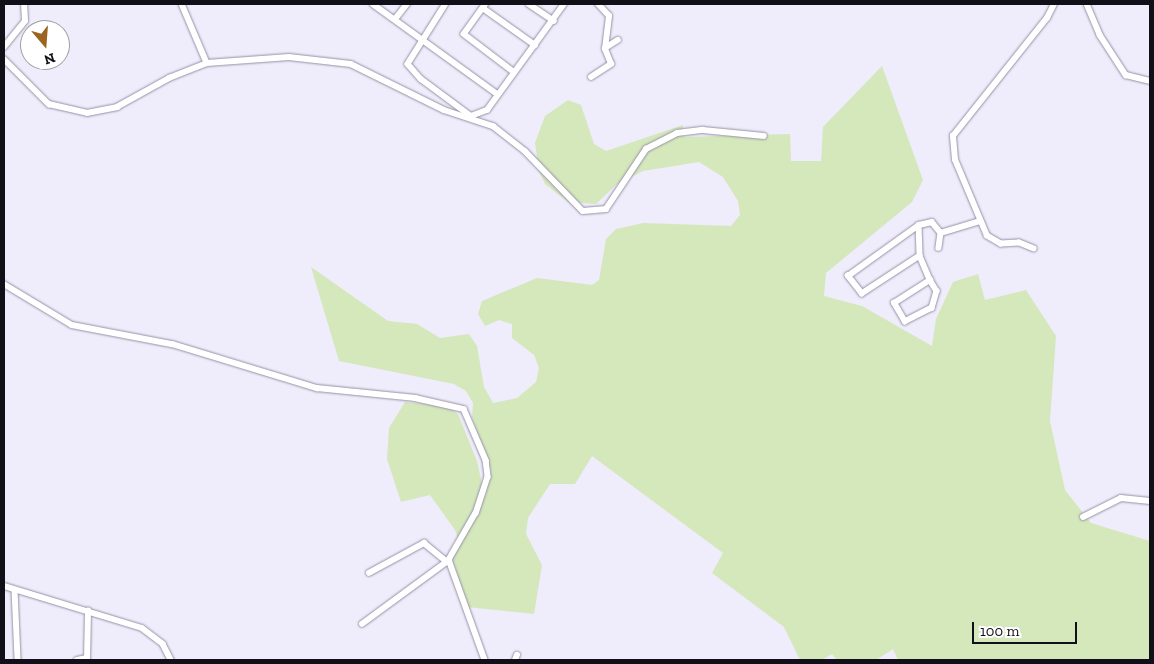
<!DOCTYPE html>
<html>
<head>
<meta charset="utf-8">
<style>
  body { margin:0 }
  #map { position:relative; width:1154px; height:664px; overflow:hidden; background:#efecfb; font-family:"Zilla Slab",serif }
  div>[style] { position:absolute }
  .green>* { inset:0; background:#d4e8bb }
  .roads { filter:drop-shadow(0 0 1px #9691a8) drop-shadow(0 0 1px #9691a8) }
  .minor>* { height:5.5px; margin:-2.75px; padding:0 2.75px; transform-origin:2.75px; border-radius:2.75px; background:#fff }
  span { translate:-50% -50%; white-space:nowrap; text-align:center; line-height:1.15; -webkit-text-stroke:4px #fff; paint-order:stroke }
  .frame { position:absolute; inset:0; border:5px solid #110f17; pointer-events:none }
  .north { position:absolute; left:20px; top:20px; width:50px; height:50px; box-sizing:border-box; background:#fff; border:1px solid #a09fa2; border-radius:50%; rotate:162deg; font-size:14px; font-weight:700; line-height:20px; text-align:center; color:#110f17 }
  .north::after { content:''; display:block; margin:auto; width:18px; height:22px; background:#9b641f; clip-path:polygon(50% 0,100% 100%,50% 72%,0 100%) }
  .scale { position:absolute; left:972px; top:622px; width:105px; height:22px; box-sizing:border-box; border:2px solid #110f17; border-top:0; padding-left:6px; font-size:15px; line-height:18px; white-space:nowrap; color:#110f17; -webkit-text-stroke:4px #fff; paint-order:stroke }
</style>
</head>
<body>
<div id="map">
  <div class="green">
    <div style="clip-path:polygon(882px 66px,923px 180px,912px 202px,826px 273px,824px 296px,862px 306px,932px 346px,936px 319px,953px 282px,978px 274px,985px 300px,1026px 290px,1056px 336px,1050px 421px,1065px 490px,1091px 523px,1150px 541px,1150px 660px,898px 660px,893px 649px,876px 660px,837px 660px,832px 654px,822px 660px,800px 660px,784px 627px,712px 573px,723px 553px,592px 456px,575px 484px,550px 484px,528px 518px,526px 534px,542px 565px,534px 614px,467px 607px,450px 559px,459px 542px,455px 530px,430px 495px,401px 502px,387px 459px,389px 428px,405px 402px,446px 406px,458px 414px,477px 461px,485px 497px,491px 471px,472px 417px,473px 403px,466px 391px,454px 384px,339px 361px,311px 267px,388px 321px,417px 324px,440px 338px,469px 334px,477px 346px,484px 387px,493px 403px,517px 398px,536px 382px,539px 368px,534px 355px,512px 338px,512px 324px,499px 320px,485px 326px,478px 314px,482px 301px,537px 278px,592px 285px,599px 280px,606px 239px,616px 229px,643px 223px,731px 226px,740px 215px,738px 201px,723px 177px,699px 162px,643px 171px,617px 184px,596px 204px,568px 202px,545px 184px,539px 171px,535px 143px,545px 116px,568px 100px,581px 105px,594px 144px,606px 151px,683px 125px,684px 137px,790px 134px,791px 161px,821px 161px,823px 127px)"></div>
  </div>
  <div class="roads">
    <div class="minor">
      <div style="left:182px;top:4px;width:64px;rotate:67deg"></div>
      <div style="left:373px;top:4px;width:152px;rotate:35.9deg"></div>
      <div style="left:446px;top:4px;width:71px;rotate:122.3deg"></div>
      <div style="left:408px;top:64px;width:20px;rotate:49deg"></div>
      <div style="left:421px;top:79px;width:62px;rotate:36.5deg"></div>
      <div style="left:471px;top:116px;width:17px;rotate:-21deg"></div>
      <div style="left:487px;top:110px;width:131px;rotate:-54deg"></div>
      <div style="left:486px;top:4px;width:37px;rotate:126deg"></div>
      <div style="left:464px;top:34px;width:63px;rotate:37.2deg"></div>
      <div style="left:529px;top:4px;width:30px;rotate:34deg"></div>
      <div style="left:1087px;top:4px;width:34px;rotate:67deg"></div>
      <div style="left:1100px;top:35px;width:48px;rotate:57deg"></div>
      <div style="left:1126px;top:75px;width:25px;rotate:14deg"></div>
      <div style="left:483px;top:8px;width:64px;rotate:35.4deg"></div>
      <div style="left:396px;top:18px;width:18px;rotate:-52deg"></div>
      <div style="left:4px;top:47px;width:33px;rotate:-51deg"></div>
      <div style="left:25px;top:21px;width:17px;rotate:-93deg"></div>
      <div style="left:605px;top:48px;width:15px;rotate:-32deg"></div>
      <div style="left:4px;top:59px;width:64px;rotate:45deg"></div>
      <div style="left:49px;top:104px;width:39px;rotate:13deg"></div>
      <div style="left:87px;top:113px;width:31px;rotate:-11deg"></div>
      <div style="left:117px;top:107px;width:60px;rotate:-29.1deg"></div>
      <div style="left:169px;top:78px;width:41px;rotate:-21.5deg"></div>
      <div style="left:207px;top:63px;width:82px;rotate:-4.2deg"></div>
      <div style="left:289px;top:57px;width:62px;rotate:6.4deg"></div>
      <div style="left:351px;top:64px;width:104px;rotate:26.3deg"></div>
      <div style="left:444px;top:110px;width:52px;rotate:18.1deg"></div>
      <div style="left:493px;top:126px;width:41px;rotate:38deg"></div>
      <div style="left:525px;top:151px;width:83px;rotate:46deg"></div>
      <div style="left:583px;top:211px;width:23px;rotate:-5deg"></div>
      <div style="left:606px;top:209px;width:72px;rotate:-56.3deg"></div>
      <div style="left:646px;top:149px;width:35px;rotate:-27deg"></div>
      <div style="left:677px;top:133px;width:26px;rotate:-7deg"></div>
      <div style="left:703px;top:130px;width:61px;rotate:5.6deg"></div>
      <div style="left:591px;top:77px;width:24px;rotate:-33deg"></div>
      <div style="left:611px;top:64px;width:16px;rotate:-112deg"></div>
      <div style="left:605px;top:49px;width:33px;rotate:-83deg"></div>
      <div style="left:609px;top:16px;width:16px;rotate:-133deg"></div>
      <div style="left:919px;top:225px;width:13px;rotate:-13deg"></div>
      <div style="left:932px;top:222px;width:14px;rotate:51deg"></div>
      <div style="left:941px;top:233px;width:15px;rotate:98deg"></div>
      <div style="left:941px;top:233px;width:41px;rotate:-17.1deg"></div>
      <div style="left:1034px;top:249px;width:16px;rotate:-158deg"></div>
      <div style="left:1019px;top:243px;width:18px;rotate:177deg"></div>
      <div style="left:1001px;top:244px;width:16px;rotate:-150deg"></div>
      <div style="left:987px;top:236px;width:82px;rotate:-112.8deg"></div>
      <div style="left:955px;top:160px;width:24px;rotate:-95deg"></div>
      <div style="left:953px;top:136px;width:151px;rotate:-51.5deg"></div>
      <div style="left:1047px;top:18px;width:16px;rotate:-63deg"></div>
      <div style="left:920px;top:256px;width:69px;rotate:146.8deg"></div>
      <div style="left:862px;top:294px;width:23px;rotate:-128deg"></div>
      <div style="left:848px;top:276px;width:87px;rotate:-35.7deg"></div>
      <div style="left:919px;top:225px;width:31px;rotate:88deg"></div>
      <div style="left:920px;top:256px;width:26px;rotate:67deg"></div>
      <div style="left:930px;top:280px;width:13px;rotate:58deg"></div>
      <div style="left:937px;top:291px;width:18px;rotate:106deg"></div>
      <div style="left:932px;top:308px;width:30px;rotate:153deg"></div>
      <div style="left:905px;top:322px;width:22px;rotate:-120deg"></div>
      <div style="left:894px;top:303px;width:43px;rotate:-32.6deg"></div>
      <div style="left:4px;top:284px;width:79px;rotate:31.1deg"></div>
      <div style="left:72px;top:325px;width:102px;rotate:10.8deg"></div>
      <div style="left:172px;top:344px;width:152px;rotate:16.9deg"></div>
      <div style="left:317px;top:388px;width:99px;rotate:5.8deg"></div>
      <div style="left:415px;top:398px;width:50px;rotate:12.7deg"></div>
      <div style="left:464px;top:409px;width:56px;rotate:66.7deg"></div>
      <div style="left:486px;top:460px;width:17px;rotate:83deg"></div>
      <div style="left:488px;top:477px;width:38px;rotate:108deg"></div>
      <div style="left:476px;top:513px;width:54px;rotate:119.9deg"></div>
      <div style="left:449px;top:560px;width:106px;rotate:70.2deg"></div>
      <div style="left:1083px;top:517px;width:42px;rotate:-26.6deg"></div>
      <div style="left:1121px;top:498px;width:29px;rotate:6deg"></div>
      <div style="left:369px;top:573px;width:63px;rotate:-28.6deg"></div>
      <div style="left:424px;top:543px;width:28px;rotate:39deg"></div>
      <div style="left:4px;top:586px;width:144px;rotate:16.9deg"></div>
      <div style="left:142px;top:628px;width:26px;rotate:37deg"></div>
      <div style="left:163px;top:644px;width:18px;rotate:63deg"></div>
      <div style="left:15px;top:590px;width:70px;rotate:87.5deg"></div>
      <div style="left:362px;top:624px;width:108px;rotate:-36.3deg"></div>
      <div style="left:77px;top:660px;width:10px;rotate:-11deg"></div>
      <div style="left:87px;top:660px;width:49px;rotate:-88.8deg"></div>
      <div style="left:515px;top:660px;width:5px;rotate:-68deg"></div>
    </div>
  </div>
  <div class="frame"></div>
  <div class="north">N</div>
  <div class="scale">100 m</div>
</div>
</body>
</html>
